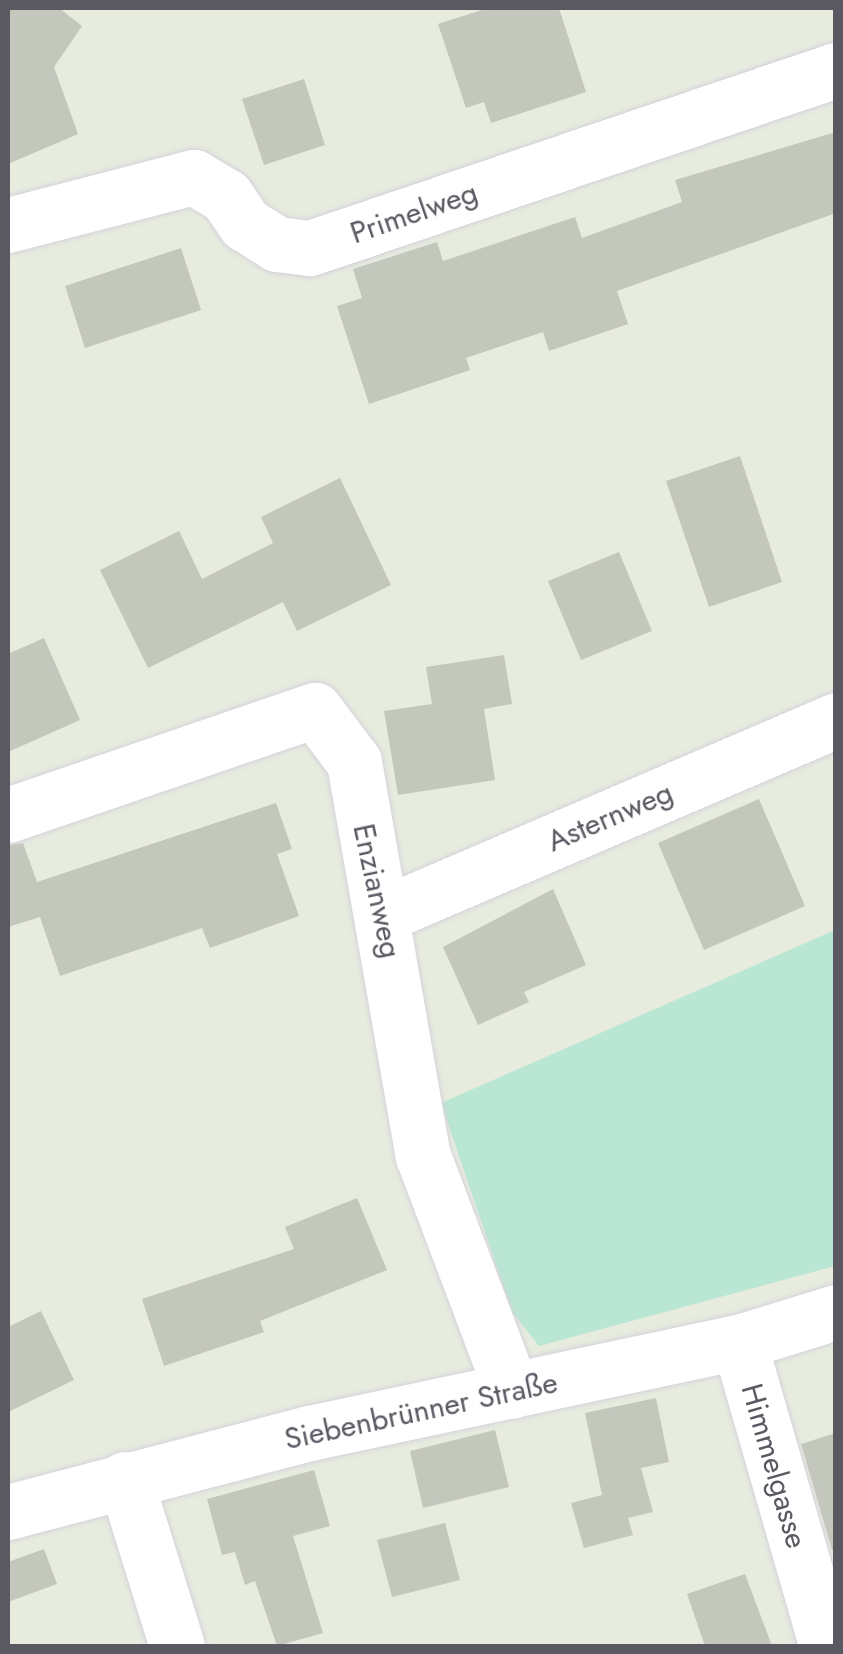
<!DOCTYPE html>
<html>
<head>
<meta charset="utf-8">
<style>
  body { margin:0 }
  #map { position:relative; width:843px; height:1654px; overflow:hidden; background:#e7ecdf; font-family:Jost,sans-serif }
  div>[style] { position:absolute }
  .green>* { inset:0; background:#bae6d4 }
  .building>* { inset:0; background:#c4c7bc }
  .roads { filter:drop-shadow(0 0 2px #d4d2da) drop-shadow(0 0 2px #d4d2da) }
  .minor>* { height:55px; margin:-27.5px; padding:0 27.5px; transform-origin:27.5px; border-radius:27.5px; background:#fff }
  span { translate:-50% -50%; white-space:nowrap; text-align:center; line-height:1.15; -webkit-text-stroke:8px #fff; paint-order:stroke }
  .street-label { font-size:30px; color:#5a5861 }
  .frame { position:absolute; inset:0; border:10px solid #5a5861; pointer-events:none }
</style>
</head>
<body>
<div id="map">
  <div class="green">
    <div style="clip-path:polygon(835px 930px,835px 1266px,539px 1346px,512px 1312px,441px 1103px)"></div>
  </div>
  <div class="building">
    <div style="clip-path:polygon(8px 8px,59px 8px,82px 26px,54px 67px,78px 134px,8px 164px)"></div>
    <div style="clip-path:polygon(488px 8px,559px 8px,586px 92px,491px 123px,484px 102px,466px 108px,438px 24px)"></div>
    <div style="clip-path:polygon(304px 79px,325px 145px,264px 165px,242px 99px)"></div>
    <div style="clip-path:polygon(836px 132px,836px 213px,617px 291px,628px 324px,549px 351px,543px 332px,466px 358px,470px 370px,369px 404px,337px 306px,362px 298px,353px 269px,437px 242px,443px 261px,575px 217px,582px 238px,682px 202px,675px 180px)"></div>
    <div style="clip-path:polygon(181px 248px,201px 310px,85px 348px,65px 286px)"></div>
    <div style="clip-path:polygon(740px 456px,782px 582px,709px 607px,666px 481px)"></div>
    <div style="clip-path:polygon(340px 478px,391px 585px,297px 631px,283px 602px,148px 668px,100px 570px,179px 531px,202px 579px,273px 543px,261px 517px)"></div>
    <div style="clip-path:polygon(619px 552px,652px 631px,581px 660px,548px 581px)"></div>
    <div style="clip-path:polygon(44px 638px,80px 720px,8px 752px,8px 654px)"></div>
    <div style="clip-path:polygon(504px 655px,512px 704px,484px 709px,495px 780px,398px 795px,384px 711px,432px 704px,426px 667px)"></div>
    <div style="clip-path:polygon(759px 799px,805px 906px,704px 950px,658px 843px)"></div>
    <div style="clip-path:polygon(276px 803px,292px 849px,277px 854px,299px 916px,210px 948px,202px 928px,60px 976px,40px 917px,8px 927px,8px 845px,23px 843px,37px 882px)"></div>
    <div style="clip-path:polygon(553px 889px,586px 965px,524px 992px,529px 1002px,478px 1025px,443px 947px)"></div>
    <div style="clip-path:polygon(357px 1198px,387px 1270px,260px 1321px,264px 1332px,164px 1366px,142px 1299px,294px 1249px,285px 1227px)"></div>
    <div style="clip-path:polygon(41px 1311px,74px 1380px,8px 1412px,8px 1327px)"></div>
    <div style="clip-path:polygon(656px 1398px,669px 1462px,641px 1468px,653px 1512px,628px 1518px,633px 1535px,584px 1548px,571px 1503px,602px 1495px,585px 1413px)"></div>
    <div style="clip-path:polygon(495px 1430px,509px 1487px,423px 1508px,410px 1451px)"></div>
    <div style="clip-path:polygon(836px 1433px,836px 1550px,832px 1550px,801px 1444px)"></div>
    <div style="clip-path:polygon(314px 1470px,330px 1526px,293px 1536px,323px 1633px,277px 1646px,255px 1581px,245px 1585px,235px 1552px,222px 1555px,207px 1499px)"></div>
    <div style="clip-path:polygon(445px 1523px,460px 1580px,392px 1597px,377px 1540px)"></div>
    <div style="clip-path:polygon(44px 1549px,57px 1584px,8px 1602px,8px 1562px)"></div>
    <div style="clip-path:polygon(745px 1574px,772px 1646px,705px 1646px,687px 1594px)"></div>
  </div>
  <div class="roads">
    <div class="minor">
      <div style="left:8px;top:225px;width:192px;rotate:-14.5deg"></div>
      <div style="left:194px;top:177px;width:37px;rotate:31deg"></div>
      <div style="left:226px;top:196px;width:34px;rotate:56deg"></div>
      <div style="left:245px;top:224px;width:38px;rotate:32deg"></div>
      <div style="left:277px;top:244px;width:33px;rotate:7deg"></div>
      <div style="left:310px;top:248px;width:555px;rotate:-18.7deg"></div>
      <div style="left:8px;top:815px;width:324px;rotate:-18.9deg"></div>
      <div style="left:315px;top:710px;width:65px;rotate:53.1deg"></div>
      <div style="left:354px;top:762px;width:400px;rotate:80.1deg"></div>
      <div style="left:423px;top:1156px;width:251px;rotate:69.3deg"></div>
      <div style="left:384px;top:914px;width:492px;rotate:-23.2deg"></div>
      <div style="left:739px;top:1342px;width:316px;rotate:73.9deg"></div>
      <div style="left:125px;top:1479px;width:175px;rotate:72.7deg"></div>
      <div style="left:8px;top:1512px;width:312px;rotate:-14.7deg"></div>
      <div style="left:310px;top:1433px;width:439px;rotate:-12deg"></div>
      <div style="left:739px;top:1342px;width:102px;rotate:-17.2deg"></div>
    </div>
  </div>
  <div class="street-label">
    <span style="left:414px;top:213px;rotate:-19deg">Primelweg</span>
    <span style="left:610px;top:817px;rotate:-23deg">Asternweg</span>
    <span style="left:377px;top:891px;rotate:78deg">Enzianweg</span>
    <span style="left:421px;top:1411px;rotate:-12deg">Siebenbrünner Straße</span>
    <span style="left:774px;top:1466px;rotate:74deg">Himmelgasse</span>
  </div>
  <div class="frame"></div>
</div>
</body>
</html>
